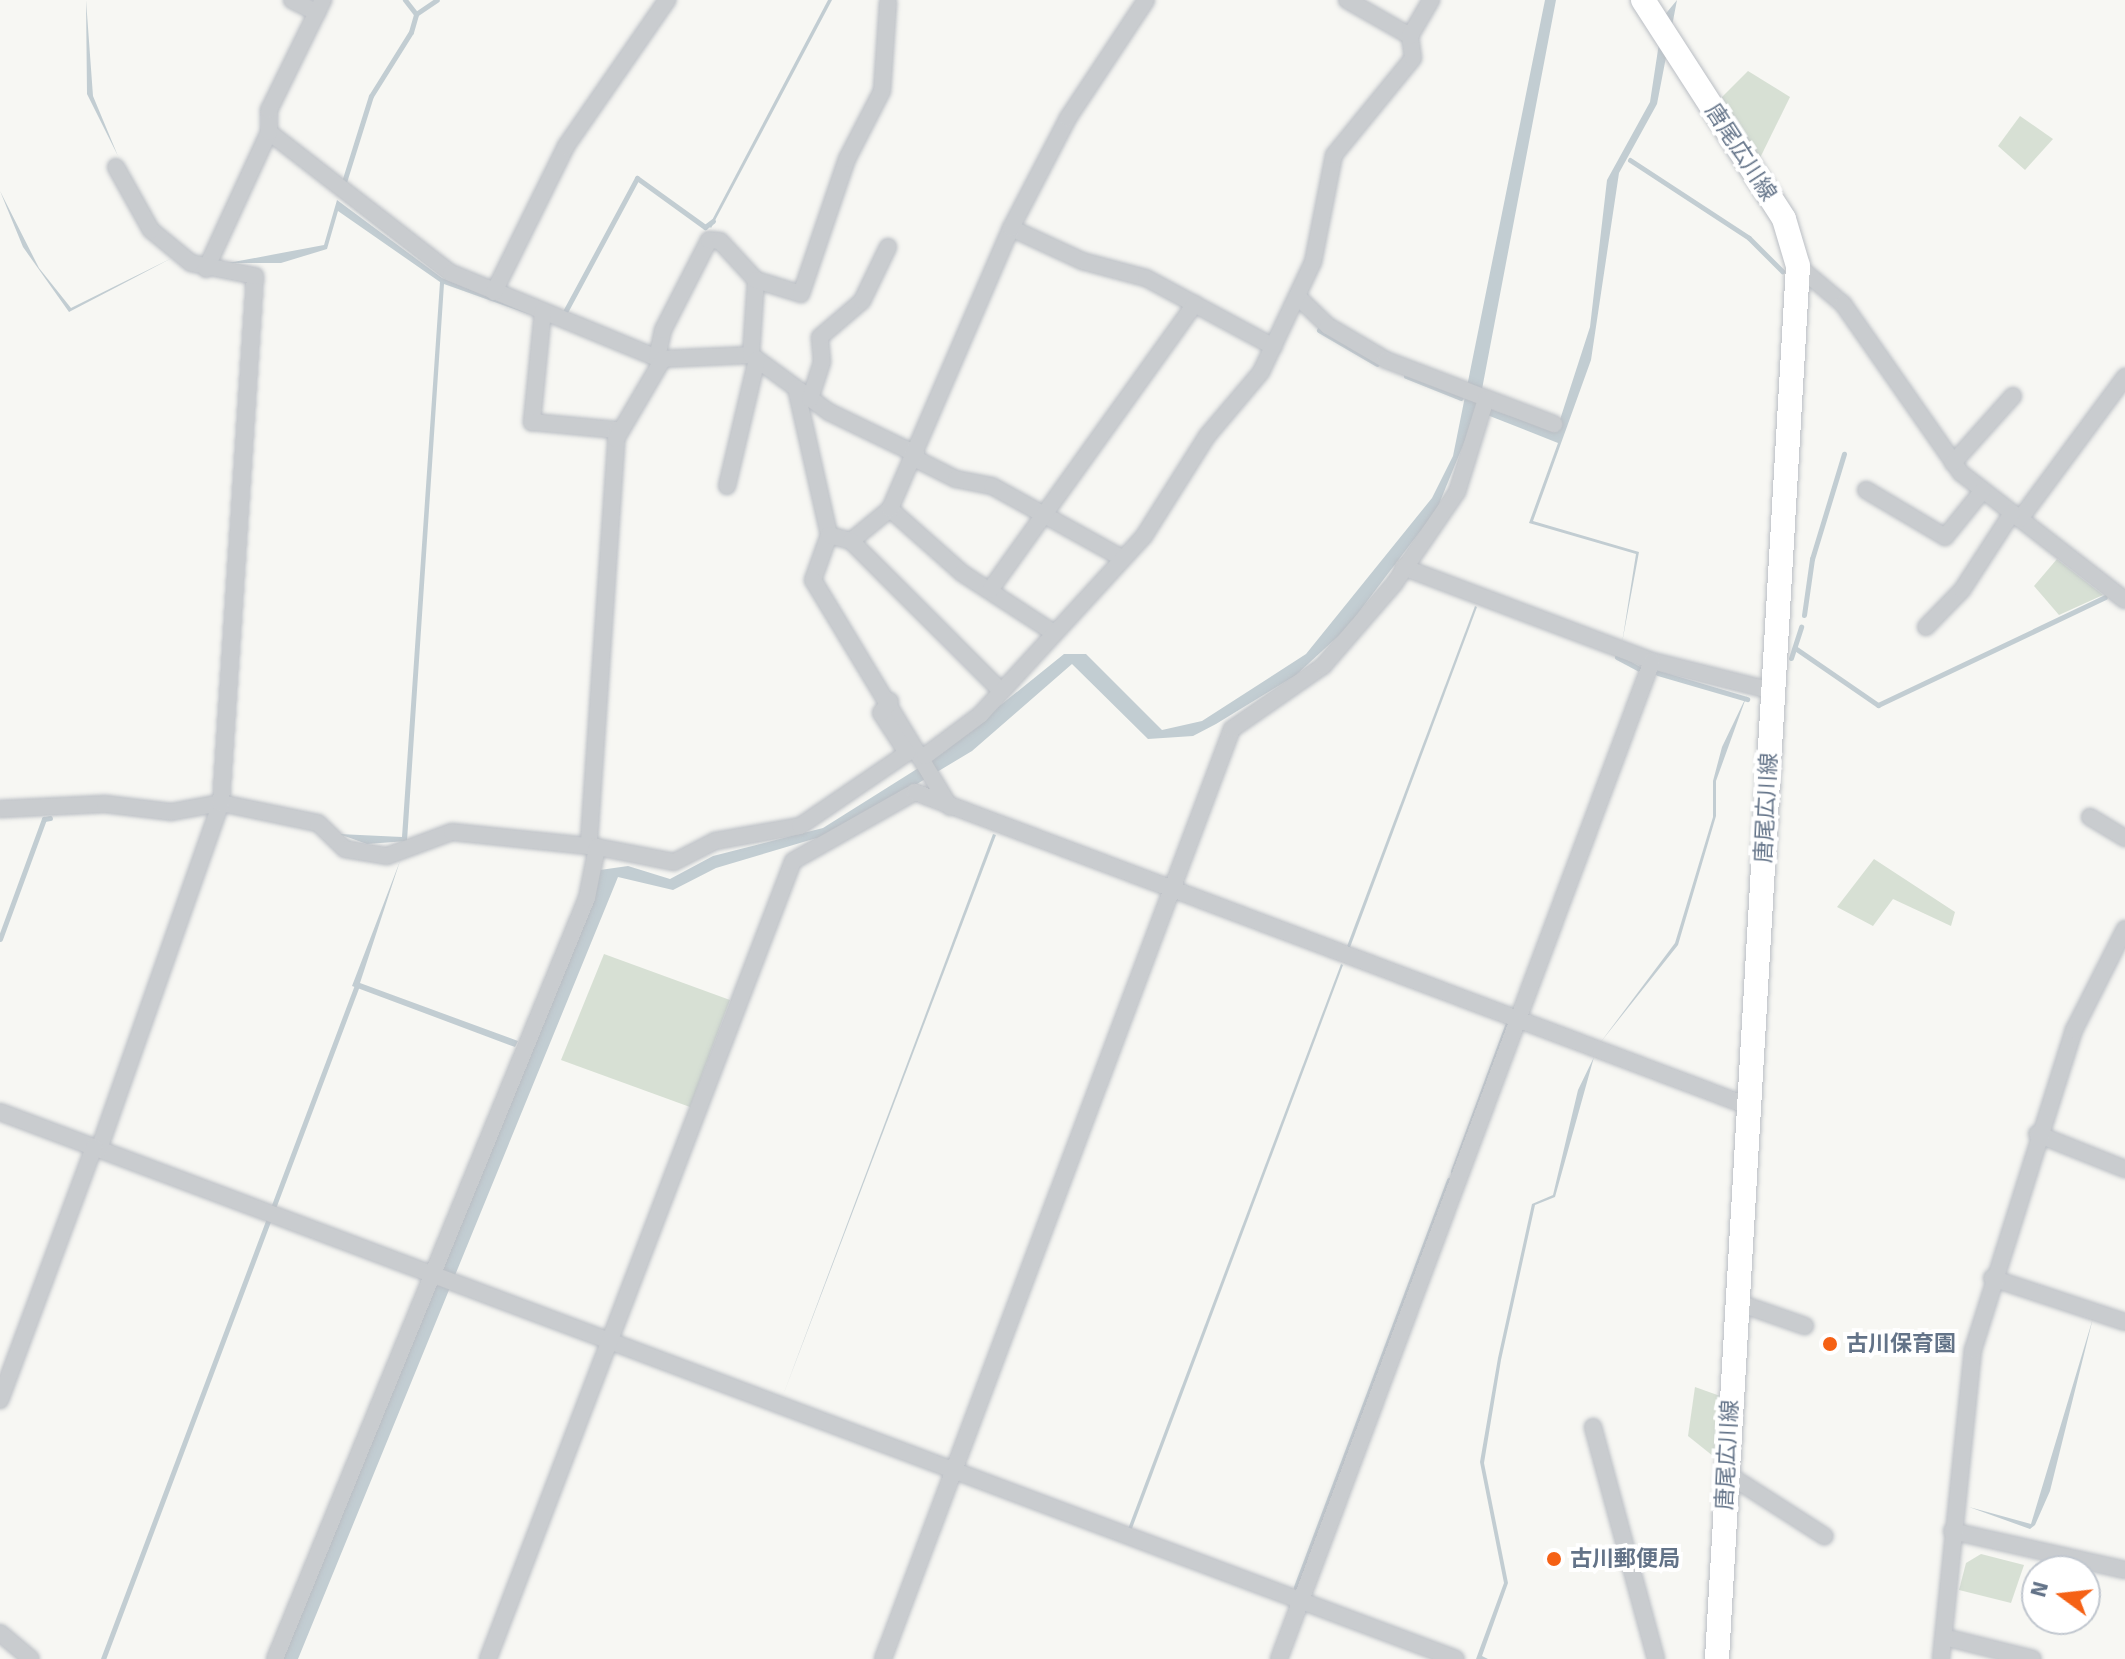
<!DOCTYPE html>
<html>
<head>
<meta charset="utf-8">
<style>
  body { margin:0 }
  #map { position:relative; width:2125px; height:1659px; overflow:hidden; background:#f7f7f3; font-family:Signika,"Noto Sans JP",sans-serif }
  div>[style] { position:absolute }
  .green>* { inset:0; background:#d7e0d4 }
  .water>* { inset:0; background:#c2cdd2 }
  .stream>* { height:5px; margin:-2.5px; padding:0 2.5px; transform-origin:2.5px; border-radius:2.5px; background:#c2cdd2 }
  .roads { filter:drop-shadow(0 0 2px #babec4) drop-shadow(0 0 2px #babec4) }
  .minor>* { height:16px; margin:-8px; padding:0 8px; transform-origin:8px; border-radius:8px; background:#c9cccf }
  .secondary>* { height:24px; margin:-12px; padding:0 12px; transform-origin:12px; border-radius:12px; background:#fff }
  .dots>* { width:22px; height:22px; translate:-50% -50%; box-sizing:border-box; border:4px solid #fff; border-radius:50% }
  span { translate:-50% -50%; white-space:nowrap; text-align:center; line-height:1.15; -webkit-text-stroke:8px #fff; paint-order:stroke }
  .street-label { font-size:22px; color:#637388 }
  .poi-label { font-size:22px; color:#637388; font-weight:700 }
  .left { translate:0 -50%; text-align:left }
  .north { position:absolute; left:2021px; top:1555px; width:80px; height:80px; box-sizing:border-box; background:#fff; border:2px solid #c1c7cf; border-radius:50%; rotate:285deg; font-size:22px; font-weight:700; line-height:32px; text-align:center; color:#637388 }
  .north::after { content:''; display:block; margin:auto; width:28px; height:36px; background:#f56115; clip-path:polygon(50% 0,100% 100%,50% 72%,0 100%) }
</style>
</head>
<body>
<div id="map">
  <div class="green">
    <div style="clip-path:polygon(1748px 71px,1790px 97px,1759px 160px,1719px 100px)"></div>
    <div style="clip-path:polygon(2020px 116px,2053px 139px,2025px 170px,1998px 146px)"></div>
    <div style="clip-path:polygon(2057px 559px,2103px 595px,2059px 615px,2034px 586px)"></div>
    <div style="clip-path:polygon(1874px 859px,1955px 912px,1951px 926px,1893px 899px,1873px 926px,1837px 907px)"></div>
    <div style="clip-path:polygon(604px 954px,730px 1000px,690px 1107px,561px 1060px)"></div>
    <div style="clip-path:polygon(1695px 1387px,1723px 1397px,1718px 1460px,1688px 1436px)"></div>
    <div style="clip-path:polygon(1981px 1554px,2024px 1565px,2011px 1603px,1959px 1590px,1966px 1563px)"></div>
  </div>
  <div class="water">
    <div style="clip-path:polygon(86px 0,93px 96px,118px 156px,87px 94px)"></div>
    <div style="clip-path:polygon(828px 0,832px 0,711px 228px,709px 226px)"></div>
    <div style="clip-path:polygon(1545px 0,1556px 0,1479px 405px,1556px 432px,1590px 327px,1607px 180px,1650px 102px,1663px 17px,1677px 0,1657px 104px,1619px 173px,1591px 360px,1533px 521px,1639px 552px,1622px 643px,1636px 554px,1529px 523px,1558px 443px,1477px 411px,1437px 509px,1346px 629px,1296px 675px,1216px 724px,1193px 736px,1148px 739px,1072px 664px,972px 751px,837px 832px,716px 868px,673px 890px,618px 877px,298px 1659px,281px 1659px,600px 870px,628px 866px,670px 879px,713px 856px,823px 828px,936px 757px,1064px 654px,1086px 654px,1162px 730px,1202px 721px,1306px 654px,1432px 498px,1453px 456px)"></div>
    <div style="clip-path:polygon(0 191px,39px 268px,71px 308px,172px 258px,69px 312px,23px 247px)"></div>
    <div style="clip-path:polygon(337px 200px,442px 278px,534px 316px,444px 284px,407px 841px,367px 844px,339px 834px,402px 837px,440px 282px,338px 211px,327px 249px,281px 263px,228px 263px,324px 245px)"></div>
    <div style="clip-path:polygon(1475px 606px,1477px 607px,1349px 950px,1346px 949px)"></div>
    <div style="clip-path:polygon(1747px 695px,1716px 781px,1716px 816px,1678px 945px,1600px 1043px,1675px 943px,1713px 817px,1713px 781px,1722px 747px)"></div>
    <div style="clip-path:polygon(993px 834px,996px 835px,782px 1398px)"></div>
    <div style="clip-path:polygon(400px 861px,360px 983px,518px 1041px,515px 1047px,352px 986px)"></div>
    <div style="clip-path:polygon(1341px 964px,1343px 965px,1131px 1531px,1128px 1529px)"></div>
    <div style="clip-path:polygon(1594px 1057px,1555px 1197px,1535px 1205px,1501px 1360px,1484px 1463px,1508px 1583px,1482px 1656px,1488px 1659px,1476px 1659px,1504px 1583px,1480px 1462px,1498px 1358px,1532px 1204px,1553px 1195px,1578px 1090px)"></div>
    <div style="clip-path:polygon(2093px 1318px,2050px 1491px,2035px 1525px,2030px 1529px,1969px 1507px,2031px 1524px)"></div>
  </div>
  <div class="stream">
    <div style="left:416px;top:14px;width:25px;rotate:-34deg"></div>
    <div style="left:1630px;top:160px;width:142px;rotate:33.2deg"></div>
    <div style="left:1749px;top:238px;width:47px;rotate:45deg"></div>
    <div style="left:344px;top:182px;width:90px;rotate:-72.6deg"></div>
    <div style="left:371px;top:96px;width:75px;rotate:-58deg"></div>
    <div style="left:411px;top:32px;width:19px;rotate:-74deg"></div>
    <div style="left:416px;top:14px;width:18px;rotate:-128deg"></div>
    <div style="left:566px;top:310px;width:150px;rotate:-61.7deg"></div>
    <div style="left:637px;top:178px;width:84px;rotate:35.8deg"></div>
    <div style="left:705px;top:227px;width:10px;rotate:-37deg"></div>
    <div style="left:1319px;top:330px;width:67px;rotate:30.4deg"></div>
    <div style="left:1406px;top:376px;width:59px;rotate:21.8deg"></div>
    <div style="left:1804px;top:615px;width:57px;rotate:-81.9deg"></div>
    <div style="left:1812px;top:559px;width:110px;rotate:-73.1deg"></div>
    <div style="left:1795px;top:648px;width:101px;rotate:34.5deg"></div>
    <div style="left:1878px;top:705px;width:251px;rotate:-25.4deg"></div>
    <div style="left:1617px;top:657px;width:27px;rotate:28deg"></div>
    <div style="left:1791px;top:658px;width:33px;rotate:-72deg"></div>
    <div style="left:1658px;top:673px;width:93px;rotate:16.3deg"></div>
    <div style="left:0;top:939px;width:128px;rotate:-69.9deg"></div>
    <div style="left:44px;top:819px;width:6px;rotate:-9deg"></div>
    <div style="left:1453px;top:1171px;width:155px;rotate:-69.6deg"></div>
    <div style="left:1296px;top:1587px;width:435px;rotate:-69.4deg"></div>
    <div style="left:103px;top:1659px;width:720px;rotate:-69.35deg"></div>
  </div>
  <div class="roads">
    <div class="minor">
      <div style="left:292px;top:0;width:28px;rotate:27deg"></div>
      <div style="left:1347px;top:0;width:73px;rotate:29.7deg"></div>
      <div style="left:269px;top:132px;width:230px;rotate:37.8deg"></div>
      <div style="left:451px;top:273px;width:226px;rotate:22.4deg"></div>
      <div style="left:660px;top:359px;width:91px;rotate:-2.5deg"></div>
      <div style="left:751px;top:355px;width:97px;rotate:36.2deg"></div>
      <div style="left:829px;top:412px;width:97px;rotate:25.8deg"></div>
      <div style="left:1011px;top:228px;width:78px;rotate:24.9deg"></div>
      <div style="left:1082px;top:261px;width:66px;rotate:14.9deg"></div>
      <div style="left:1146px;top:278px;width:145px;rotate:28.3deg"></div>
      <div style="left:1798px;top:266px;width:59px;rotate:40.2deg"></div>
      <div style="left:1843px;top:304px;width:206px;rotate:55.1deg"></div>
      <div style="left:1961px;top:473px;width:207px;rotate:37.8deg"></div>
      <div style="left:206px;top:269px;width:151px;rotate:-65.3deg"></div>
      <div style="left:269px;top:132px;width:22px;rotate:-90deg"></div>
      <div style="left:269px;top:110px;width:123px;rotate:-63.9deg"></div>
      <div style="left:494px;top:292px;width:163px;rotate:-63.7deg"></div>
      <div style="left:566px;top:146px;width:178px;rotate:-55.3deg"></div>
      <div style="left:1298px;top:297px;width:42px;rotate:44deg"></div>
      <div style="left:1328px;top:326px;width:67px;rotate:30.4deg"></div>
      <div style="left:1386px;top:360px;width:180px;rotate:20.9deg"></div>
      <div style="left:543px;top:311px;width:112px;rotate:95.7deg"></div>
      <div style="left:532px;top:422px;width:85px;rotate:5.4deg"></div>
      <div style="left:617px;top:430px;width:417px;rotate:93.9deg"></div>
      <div style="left:751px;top:355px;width:75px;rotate:-86.2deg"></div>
      <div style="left:657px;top:358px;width:29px;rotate:-78deg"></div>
      <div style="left:663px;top:330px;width:101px;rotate:-62.9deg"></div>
      <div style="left:709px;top:240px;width:11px;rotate:5deg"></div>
      <div style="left:720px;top:241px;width:53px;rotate:47.3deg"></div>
      <div style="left:756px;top:280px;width:47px;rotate:17.3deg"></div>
      <div style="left:801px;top:294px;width:143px;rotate:-71.2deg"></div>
      <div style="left:847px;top:159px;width:76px;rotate:-62.8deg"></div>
      <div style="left:882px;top:91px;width:89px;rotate:-86.1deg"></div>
      <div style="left:796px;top:388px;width:151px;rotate:77.3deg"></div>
      <div style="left:829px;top:535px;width:48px;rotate:109.6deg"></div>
      <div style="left:813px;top:580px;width:265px;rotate:58.9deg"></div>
      <div style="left:810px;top:399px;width:39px;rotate:-72deg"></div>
      <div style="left:822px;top:362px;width:25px;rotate:-95deg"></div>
      <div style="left:820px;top:337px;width:55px;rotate:-40.6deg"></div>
      <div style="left:862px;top:301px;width:60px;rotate:-64.3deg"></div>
      <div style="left:616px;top:439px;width:93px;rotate:-59.6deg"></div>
      <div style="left:914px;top:458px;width:47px;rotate:26.6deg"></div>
      <div style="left:956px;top:479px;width:37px;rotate:11deg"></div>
      <div style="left:992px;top:486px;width:149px;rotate:29deg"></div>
      <div style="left:1953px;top:463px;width:90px;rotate:-48.2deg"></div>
      <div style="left:727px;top:486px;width:130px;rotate:-76.7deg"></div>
      <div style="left:1866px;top:490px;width:92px;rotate:30.7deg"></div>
      <div style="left:1945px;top:537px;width:60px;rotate:-51deg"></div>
      <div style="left:890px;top:509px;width:96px;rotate:41.6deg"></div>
      <div style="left:962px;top:573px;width:106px;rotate:33.1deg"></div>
      <div style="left:2020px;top:519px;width:177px;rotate:-53.5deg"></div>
      <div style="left:829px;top:535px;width:23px;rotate:15deg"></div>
      <div style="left:851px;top:541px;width:50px;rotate:-39.4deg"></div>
      <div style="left:890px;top:509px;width:306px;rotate:-66.7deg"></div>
      <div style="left:1011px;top:228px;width:124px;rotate:-62.6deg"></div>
      <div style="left:1068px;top:118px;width:141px;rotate:-56.5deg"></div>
      <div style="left:851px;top:541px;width:212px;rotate:45deg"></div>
      <div style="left:1403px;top:567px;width:266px;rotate:20.7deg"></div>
      <div style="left:1652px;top:661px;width:125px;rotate:13.9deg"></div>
      <div style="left:990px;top:590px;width:352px;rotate:-54.4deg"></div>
      <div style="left:1926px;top:627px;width:52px;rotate:-45.8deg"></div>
      <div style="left:1962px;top:590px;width:92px;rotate:-57deg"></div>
      <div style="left:925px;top:756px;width:69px;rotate:-36.7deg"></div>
      <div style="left:980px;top:715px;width:243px;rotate:-47.5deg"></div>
      <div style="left:1144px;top:536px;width:118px;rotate:-57.8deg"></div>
      <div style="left:1207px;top:436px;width:84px;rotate:-49.8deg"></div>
      <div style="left:1261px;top:372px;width:122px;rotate:-64.7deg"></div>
      <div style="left:1313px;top:262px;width:109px;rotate:-78.9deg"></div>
      <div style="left:1334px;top:155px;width:125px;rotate:-50.8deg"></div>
      <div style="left:1413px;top:58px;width:22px;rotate:-98deg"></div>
      <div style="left:1410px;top:36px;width:42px;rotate:-59.7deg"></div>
      <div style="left:0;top:809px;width:105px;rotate:-2.7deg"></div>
      <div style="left:105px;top:804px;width:66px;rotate:6.9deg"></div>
      <div style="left:171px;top:812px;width:51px;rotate:-10.2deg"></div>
      <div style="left:221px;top:803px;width:99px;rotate:11.7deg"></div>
      <div style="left:318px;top:823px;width:37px;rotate:44deg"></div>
      <div style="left:345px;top:849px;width:43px;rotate:9.5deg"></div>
      <div style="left:387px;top:856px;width:69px;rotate:-20.3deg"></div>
      <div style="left:452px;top:832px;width:146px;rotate:5.9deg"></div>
      <div style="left:2090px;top:817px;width:41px;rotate:31deg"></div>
      <div style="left:0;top:1112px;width:1555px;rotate:20.59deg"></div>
      <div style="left:2037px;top:1134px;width:95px;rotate:21.7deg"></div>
      <div style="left:99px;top:1149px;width:367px;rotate:-70.6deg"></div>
      <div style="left:221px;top:803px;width:528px;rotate:-86.31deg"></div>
      <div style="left:255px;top:276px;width:65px;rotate:-168.5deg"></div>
      <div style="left:191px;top:263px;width:52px;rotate:-140.5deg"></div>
      <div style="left:151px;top:230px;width:72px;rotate:-119.1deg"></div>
      <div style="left:1992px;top:1278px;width:140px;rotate:18.3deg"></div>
      <div style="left:1736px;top:1302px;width:73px;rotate:19.2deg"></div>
      <div style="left:0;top:1400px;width:270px;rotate:-69.6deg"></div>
      <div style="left:1593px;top:1427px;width:240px;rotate:74.8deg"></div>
      <div style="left:1726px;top:1473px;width:117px;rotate:32.7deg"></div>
      <div style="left:1952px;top:1531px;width:177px;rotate:12.7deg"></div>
      <div style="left:0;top:1633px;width:40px;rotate:40deg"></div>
      <div style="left:1952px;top:1639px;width:83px;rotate:13.9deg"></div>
      <div style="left:275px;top:1659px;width:822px;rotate:-67.71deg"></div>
      <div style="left:587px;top:898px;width:52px;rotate:-78.9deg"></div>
      <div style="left:597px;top:847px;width:78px;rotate:11deg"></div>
      <div style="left:674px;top:862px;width:46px;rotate:-27.1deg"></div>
      <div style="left:715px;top:841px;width:86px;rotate:-10deg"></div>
      <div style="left:800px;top:826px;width:130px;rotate:-34.3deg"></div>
      <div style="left:907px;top:753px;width:48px;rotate:-123deg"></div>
      <div style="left:881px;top:713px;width:15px;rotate:-53deg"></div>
      <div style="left:488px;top:1659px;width:854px;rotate:-69.08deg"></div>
      <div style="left:793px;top:861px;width:140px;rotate:-29.5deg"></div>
      <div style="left:915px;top:792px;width:890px;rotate:20.65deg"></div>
      <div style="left:883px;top:1659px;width:993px;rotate:-69.43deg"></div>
      <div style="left:1232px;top:729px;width:111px;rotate:-34.7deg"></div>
      <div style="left:1323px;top:666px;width:108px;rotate:-49.1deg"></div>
      <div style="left:1394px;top:584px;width:112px;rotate:-55.6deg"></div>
      <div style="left:1457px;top:492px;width:97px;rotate:-72.7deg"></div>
      <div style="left:1279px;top:1659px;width:1065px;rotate:-69.51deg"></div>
      <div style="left:1941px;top:1659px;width:311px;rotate:-84.1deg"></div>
      <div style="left:1973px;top:1350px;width:336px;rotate:-72.5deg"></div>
      <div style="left:2074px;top:1030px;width:113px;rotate:-63.2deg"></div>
    </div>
    <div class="secondary">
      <div style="left:1643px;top:0;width:260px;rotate:57.2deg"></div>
      <div style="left:1784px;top:219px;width:49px;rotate:73.4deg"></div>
      <div style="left:1798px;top:266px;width:1395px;rotate:93.33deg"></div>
    </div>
  </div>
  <div class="dots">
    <div style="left:1830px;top:1344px;background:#f56115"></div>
    <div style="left:1554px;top:1559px;background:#f56115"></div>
  </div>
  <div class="street-label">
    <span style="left:1741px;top:152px;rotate:57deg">唐尾広川線</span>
    <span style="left:1766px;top:808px;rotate:-87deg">唐尾広川線</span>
    <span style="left:1727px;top:1455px;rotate:-87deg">唐尾広川線</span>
  </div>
  <div class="poi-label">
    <span class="left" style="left:1846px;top:1344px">古川保育園</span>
    <span class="left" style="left:1570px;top:1559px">古川郵便局</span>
  </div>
  <div class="north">N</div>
</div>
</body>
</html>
